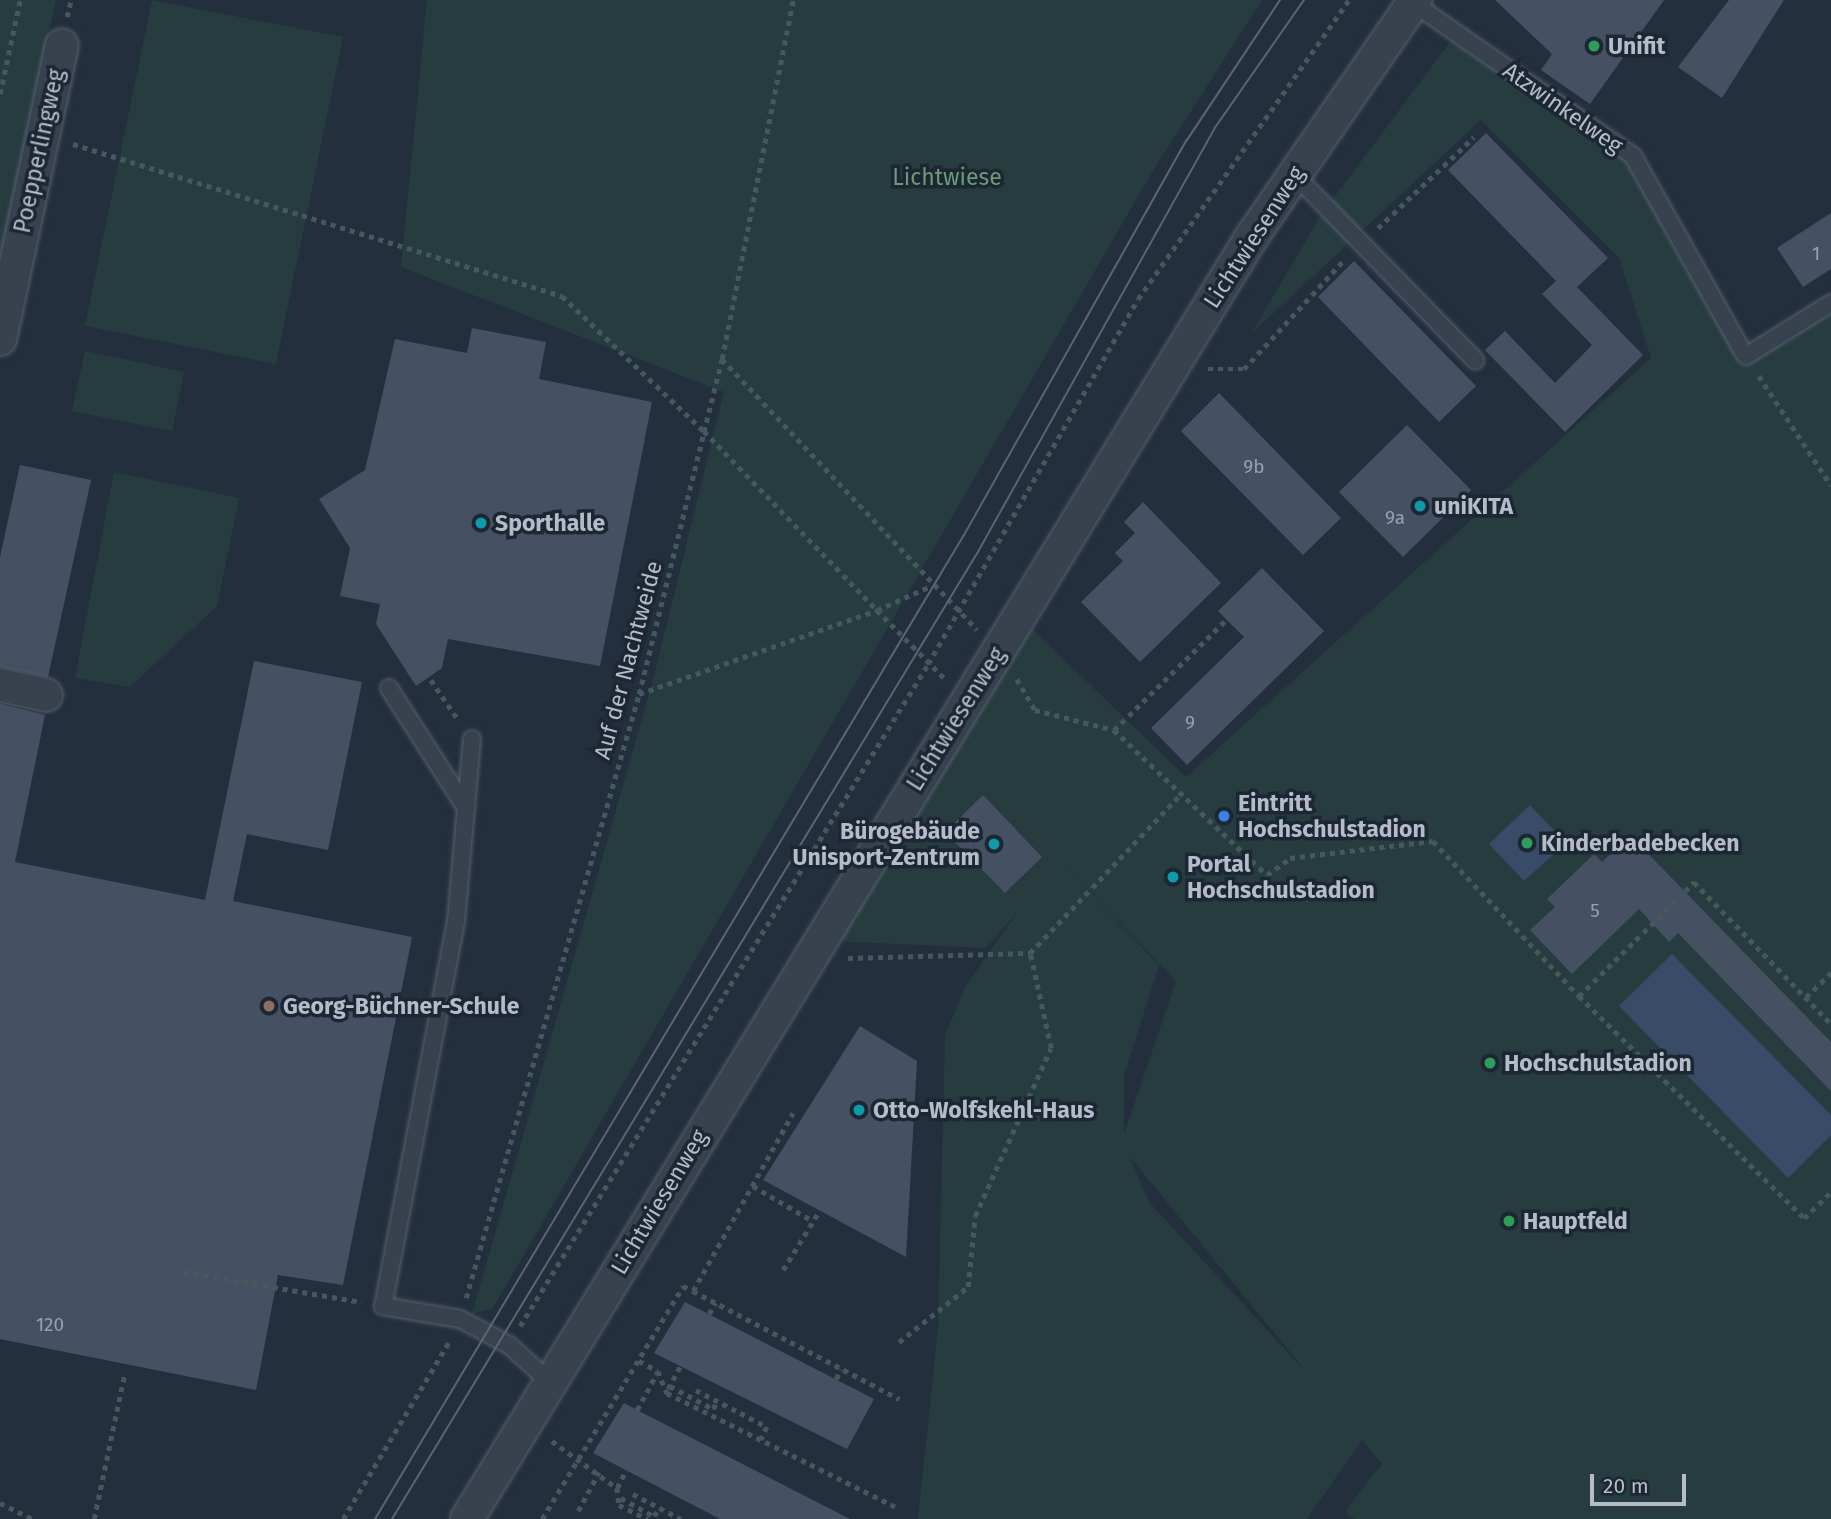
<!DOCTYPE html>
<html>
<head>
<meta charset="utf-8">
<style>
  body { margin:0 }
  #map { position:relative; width:1831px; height:1519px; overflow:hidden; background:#242f3e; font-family:"Fira Sans",sans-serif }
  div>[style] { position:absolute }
  .green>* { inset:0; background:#263c3f }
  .water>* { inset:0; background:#394c67 }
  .building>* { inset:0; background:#455162 }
  .path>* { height:4.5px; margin-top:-2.25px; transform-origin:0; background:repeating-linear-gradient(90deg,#44595c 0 5px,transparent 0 10px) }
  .roads { filter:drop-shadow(0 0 2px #565f6c) drop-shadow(0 0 2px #565f6c) }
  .lane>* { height:16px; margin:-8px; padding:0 8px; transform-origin:8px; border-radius:8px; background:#38414e }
  .street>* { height:32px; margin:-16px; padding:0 16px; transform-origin:16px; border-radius:16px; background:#38414e }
  .tram>* { height:2px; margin:-1px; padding:0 1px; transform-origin:1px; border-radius:1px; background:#5a6575 }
  .dots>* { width:19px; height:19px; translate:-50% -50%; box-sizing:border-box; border:4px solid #1d2633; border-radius:50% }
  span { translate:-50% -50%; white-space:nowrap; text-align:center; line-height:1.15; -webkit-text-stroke:7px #1d2633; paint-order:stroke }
  .number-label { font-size:19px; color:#98a1af }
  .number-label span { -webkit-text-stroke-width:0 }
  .poi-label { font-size:23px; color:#b4bcc9; font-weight:700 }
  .left { translate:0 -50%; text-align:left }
  .right { translate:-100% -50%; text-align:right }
  .street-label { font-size:23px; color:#b4bcc9 }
  .park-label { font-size:23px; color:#6b9a76 }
  .scale { position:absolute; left:1590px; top:1474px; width:96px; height:32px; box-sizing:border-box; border:4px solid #b4bcc9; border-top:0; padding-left:9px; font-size:21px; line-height:24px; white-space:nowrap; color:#b4bcc9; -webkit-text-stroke:5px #1d2633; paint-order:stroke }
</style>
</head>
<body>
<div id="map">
  <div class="green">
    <div style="clip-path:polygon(0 0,56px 0,0 259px)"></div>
    <div style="clip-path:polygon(152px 0,343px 37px,276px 364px,85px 326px)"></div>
    <div style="clip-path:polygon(427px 0,1262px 0,1151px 174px,493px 1308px,472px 1314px,652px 684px,724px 392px,401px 267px)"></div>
    <div style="clip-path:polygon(evenodd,1456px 34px,1630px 158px,1744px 362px,1831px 309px,1831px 1519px,1354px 1519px,1345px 1511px,1382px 1464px,1362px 1440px,1307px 1519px,918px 1519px,938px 1329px,945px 1036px,965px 987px,1019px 910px,986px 948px,830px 941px,1028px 625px,1186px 777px,1651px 358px,1619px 258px,1481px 120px,1251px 334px,1321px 215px,1456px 34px,1060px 860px,1176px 981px,1124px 1134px,1124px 1076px,1159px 965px,1060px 860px,1456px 34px,1129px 1156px,1305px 1370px,1305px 1371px,1149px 1202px,1129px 1156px)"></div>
    <div style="clip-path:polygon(85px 351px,184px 372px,172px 431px,72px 411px)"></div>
    <div style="clip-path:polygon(114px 472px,239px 498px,217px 606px,130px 687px,75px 678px)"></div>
  </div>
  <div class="water">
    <div style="clip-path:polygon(1530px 805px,1566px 843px,1524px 881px,1489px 844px)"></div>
    <div style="clip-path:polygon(1672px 954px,1831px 1115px,1831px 1135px,1788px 1178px,1619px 1006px)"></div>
  </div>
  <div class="building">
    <div style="clip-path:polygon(1495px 0,1664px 0,1590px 104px,1541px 70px,1552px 54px)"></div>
    <div style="clip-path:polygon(1729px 0,1784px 0,1722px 98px,1678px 67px)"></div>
    <div style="clip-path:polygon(1486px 133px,1608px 258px,1577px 287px,1643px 355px,1565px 432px,1485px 350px,1505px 331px,1555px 383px,1592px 345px,1542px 294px,1556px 281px,1448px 170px)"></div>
    <div style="clip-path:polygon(1831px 213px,1831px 269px,1803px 287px,1777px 248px)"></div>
    <div style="clip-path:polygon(1354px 261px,1476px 386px,1439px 422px,1318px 297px)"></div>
    <div style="clip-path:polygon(472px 328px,546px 342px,539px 379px,652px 402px,600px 666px,448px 639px,442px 668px,416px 686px,376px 624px,380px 604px,340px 596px,350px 548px,319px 499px,365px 470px,395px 339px,467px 353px)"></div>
    <div style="clip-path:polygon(1219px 393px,1341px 518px,1303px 555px,1181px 431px)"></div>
    <div style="clip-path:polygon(1407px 425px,1471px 490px,1403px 557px,1339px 492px)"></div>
    <div style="clip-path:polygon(20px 465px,91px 480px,48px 677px,0 667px,0 557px)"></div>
    <div style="clip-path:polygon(1143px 502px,1221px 583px,1140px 662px,1081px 602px,1123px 561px,1115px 553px,1135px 533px,1124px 522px)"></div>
    <div style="clip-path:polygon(1262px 568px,1324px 631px,1187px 765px,1151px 728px,1244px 637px,1218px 611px)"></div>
    <div style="clip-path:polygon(254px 661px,362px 682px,328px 850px,247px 834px,233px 901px,412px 937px,343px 1285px,278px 1275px,256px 1390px,0 1339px,0 704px,45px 715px,15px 862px,205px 900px)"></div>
    <div style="clip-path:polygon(983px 795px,1042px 857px,1005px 893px,945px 832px)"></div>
    <div style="clip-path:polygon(1630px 835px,1831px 1042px,1831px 1091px,1678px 933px,1669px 942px,1639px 909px,1572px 974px,1530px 930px,1555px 907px,1547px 899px,1594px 854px,1602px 862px)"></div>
    <div style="clip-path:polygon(860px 1026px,917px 1061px,906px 1257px,763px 1180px)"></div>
    <div style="clip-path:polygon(685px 1302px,874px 1399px,847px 1449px,654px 1353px)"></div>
    <div style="clip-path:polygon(624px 1403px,637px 1410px,850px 1519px,720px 1519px,593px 1453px)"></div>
  </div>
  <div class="path">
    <div style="left:67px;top:17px;width:17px;rotate:-77deg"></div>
    <div style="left:0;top:94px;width:96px;rotate:-78deg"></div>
    <div style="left:73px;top:144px;width:512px;rotate:17.27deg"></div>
    <div style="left:562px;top:296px;width:196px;rotate:43.6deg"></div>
    <div style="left:704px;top:431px;width:249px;rotate:46deg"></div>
    <div style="left:877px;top:610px;width:59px;rotate:-24deg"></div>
    <div style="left:1378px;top:228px;width:132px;rotate:-43.5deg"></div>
    <div style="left:722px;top:359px;width:372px;rotate:46.7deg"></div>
    <div style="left:1208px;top:369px;width:36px"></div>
    <div style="left:1244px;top:369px;width:148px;rotate:-47.5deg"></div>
    <div style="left:1759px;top:376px;width:131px;rotate:56.6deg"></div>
    <div style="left:1017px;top:679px;width:36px;rotate:60deg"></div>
    <div style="left:1035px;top:710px;width:81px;rotate:14.2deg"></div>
    <div style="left:1114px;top:730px;width:211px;rotate:43.5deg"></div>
    <div style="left:1267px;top:875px;width:29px;rotate:-36deg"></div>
    <div style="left:1290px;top:858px;width:144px;rotate:-6.8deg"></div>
    <div style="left:1433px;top:841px;width:213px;rotate:46.7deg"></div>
    <div style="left:1579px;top:996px;width:139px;rotate:-44.7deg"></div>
    <div style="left:431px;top:680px;width:50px;rotate:55.7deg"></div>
    <div style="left:639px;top:694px;width:252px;rotate:-19.4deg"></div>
    <div style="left:877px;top:610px;width:95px;rotate:45.4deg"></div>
    <div style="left:1114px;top:730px;width:157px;rotate:-44.5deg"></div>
    <div style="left:1685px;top:891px;width:13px;rotate:-45deg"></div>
    <div style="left:1694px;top:882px;width:197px;rotate:46deg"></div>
    <div style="left:848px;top:958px;width:182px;rotate:-1.6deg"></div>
    <div style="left:1579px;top:996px;width:316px;rotate:44.6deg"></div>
    <div style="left:1804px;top:1218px;width:37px;rotate:-44deg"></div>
    <div style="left:1806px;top:997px;width:35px;rotate:-44deg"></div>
    <div style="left:753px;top:1186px;width:69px;rotate:30.3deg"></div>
    <div style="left:783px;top:1270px;width:67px;rotate:-58.4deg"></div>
    <div style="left:184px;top:1272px;width:180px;rotate:9.6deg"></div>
    <div style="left:693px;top:1291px;width:233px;rotate:27.6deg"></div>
    <div style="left:466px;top:1298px;width:628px;rotate:-74.02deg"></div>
    <div style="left:639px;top:694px;width:345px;rotate:-76.1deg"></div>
    <div style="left:722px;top:359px;width:366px;rotate:-78.8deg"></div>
    <div style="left:709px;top:1314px;width:13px;rotate:-61deg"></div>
    <div style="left:520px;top:1326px;width:778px;rotate:-58.35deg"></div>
    <div style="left:928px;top:664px;width:421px;rotate:-60.1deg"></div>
    <div style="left:1138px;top:299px;width:366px;rotate:-54.8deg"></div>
    <div style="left:899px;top:1342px;width:88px;rotate:-38.6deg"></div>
    <div style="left:968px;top:1287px;width:71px;rotate:-84.4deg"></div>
    <div style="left:975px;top:1216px;width:184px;rotate:-65.7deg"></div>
    <div style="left:1051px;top:1048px;width:97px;rotate:-102.5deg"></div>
    <div style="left:1030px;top:953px;width:221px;rotate:-46.5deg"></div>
    <div style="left:639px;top:1361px;width:21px;rotate:28deg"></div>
    <div style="left:658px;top:1371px;width:24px;rotate:68deg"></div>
    <div style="left:667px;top:1393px;width:258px;rotate:26.5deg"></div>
    <div style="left:836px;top:1379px;width:11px;rotate:-63deg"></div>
    <div style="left:670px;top:1386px;width:49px;rotate:28.1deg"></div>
    <div style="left:713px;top:1409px;width:9px;rotate:-63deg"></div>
    <div style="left:668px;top:1389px;width:26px;rotate:-62deg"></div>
    <div style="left:696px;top:1390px;width:80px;rotate:27.5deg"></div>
    <div style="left:767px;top:1427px;width:14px;rotate:115deg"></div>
    <div style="left:637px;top:1410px;width:44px;rotate:-61.7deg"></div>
    <div style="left:552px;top:1441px;width:80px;rotate:35.9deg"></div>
    <div style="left:617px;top:1488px;width:17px;rotate:83deg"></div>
    <div style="left:619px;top:1505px;width:32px;rotate:26deg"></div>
    <div style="left:617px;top:1488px;width:20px;rotate:-63deg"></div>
    <div style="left:633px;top:1494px;width:54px;rotate:27.5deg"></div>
    <div style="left:621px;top:1498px;width:38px;rotate:29deg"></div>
    <div style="left:654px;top:1516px;width:9px;rotate:-58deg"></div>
    <div style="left:0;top:1503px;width:37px;rotate:26deg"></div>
    <div style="left:578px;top:1511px;width:44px;rotate:-61.7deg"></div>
    <div style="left:94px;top:1519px;width:150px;rotate:-78.1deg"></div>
    <div style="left:343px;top:1519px;width:206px;rotate:-59.1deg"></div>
    <div style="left:542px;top:1519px;width:272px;rotate:-58.8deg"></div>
    <div style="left:683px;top:1286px;width:11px;rotate:27deg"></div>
    <div style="left:693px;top:1291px;width:204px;rotate:-60.7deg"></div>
  </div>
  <div class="roads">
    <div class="lane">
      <div style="left:1413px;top:3px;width:268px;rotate:34.8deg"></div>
      <div style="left:1633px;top:156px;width:225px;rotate:60.7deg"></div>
      <div style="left:1294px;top:174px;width:260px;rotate:45.8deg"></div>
      <div style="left:1746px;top:356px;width:100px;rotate:-31.9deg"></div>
      <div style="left:389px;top:688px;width:143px;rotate:57.3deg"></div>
      <div style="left:472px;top:739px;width:183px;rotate:95deg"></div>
      <div style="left:456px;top:921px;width:392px;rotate:100.7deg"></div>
      <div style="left:383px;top:1306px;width:78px;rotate:9.6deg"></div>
      <div style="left:460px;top:1319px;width:55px;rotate:28deg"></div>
      <div style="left:509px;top:1345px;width:55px;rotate:42.1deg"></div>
    </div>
    <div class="street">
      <div style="left:0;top:339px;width:300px;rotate:-78.1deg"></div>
      <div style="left:0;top:685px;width:47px;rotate:12.3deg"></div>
      <div style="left:467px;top:1519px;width:1502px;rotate:-58.53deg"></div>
      <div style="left:1251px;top:238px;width:289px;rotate:-55.4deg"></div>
    </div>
  </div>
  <div class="tram">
    <div style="left:375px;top:1519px;width:1147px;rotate:-59.1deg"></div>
    <div style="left:964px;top:535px;width:454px;rotate:-60.6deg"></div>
    <div style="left:1187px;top:140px;width:168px;rotate:-56.4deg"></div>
    <div style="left:392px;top:1519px;width:1133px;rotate:-58.79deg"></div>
    <div style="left:979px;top:550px;width:482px;rotate:-60.8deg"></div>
    <div style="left:1214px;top:129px;width:157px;rotate:-55.1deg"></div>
  </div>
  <div class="dots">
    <div style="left:1594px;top:46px;background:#2e9e5b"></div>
    <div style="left:1420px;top:506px;background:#0f9aa8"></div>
    <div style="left:481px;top:523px;background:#0f9aa8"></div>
    <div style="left:1224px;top:816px;background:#3f7fe0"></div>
    <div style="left:1527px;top:843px;background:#2e9e5b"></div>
    <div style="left:994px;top:844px;background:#0f9aa8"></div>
    <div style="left:1173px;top:877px;background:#0f9aa8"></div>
    <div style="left:269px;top:1006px;background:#8d6e63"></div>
    <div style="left:1490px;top:1063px;background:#2e9e5b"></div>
    <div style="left:859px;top:1110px;background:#0f9aa8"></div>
    <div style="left:1509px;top:1221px;background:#2e9e5b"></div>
  </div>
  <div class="number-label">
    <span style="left:1816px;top:254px">1</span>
    <span style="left:1254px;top:467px">9b</span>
    <span style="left:1395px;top:518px">9a</span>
    <span style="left:1190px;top:723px">9</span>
    <span style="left:1595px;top:911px">5</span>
    <span style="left:50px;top:1325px">120</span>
  </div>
  <div class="poi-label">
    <span class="left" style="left:1608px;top:46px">Unifit</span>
    <span class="left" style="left:1434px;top:506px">uniKITA</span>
    <span class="left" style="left:495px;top:523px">Sporthalle</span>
    <span class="left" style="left:1238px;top:816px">Eintritt<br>Hochschulstadion</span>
    <span class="right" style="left:980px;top:844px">Bürogebäude<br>Unisport-Zentrum</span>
    <span class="left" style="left:1541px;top:843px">Kinderbadebecken</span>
    <span class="left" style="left:1187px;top:877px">Portal<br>Hochschulstadion</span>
    <span class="left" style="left:283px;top:1006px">Georg-Büchner-Schule</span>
    <span class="left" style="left:1504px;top:1063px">Hochschulstadion</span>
    <span class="left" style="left:873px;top:1110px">Otto-Wolfskehl-Haus</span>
    <span class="left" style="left:1523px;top:1221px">Hauptfeld</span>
  </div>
  <div class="street-label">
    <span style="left:1563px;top:108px;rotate:35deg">Atzwinkelweg</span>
    <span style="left:39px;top:151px;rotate:-78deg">Poepperlingweg</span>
    <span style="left:1254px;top:237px;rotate:-57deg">Lichtwiesenweg</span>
    <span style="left:628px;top:660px;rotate:-75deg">Auf der Nachtweide</span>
    <span style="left:956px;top:719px;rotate:-58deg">Lichtwiesenweg</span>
    <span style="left:659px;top:1202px;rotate:-59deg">Lichtwiesenweg</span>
  </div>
  <div class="park-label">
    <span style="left:947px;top:177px">Lichtwiese</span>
  </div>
  <div class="scale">20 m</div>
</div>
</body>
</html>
